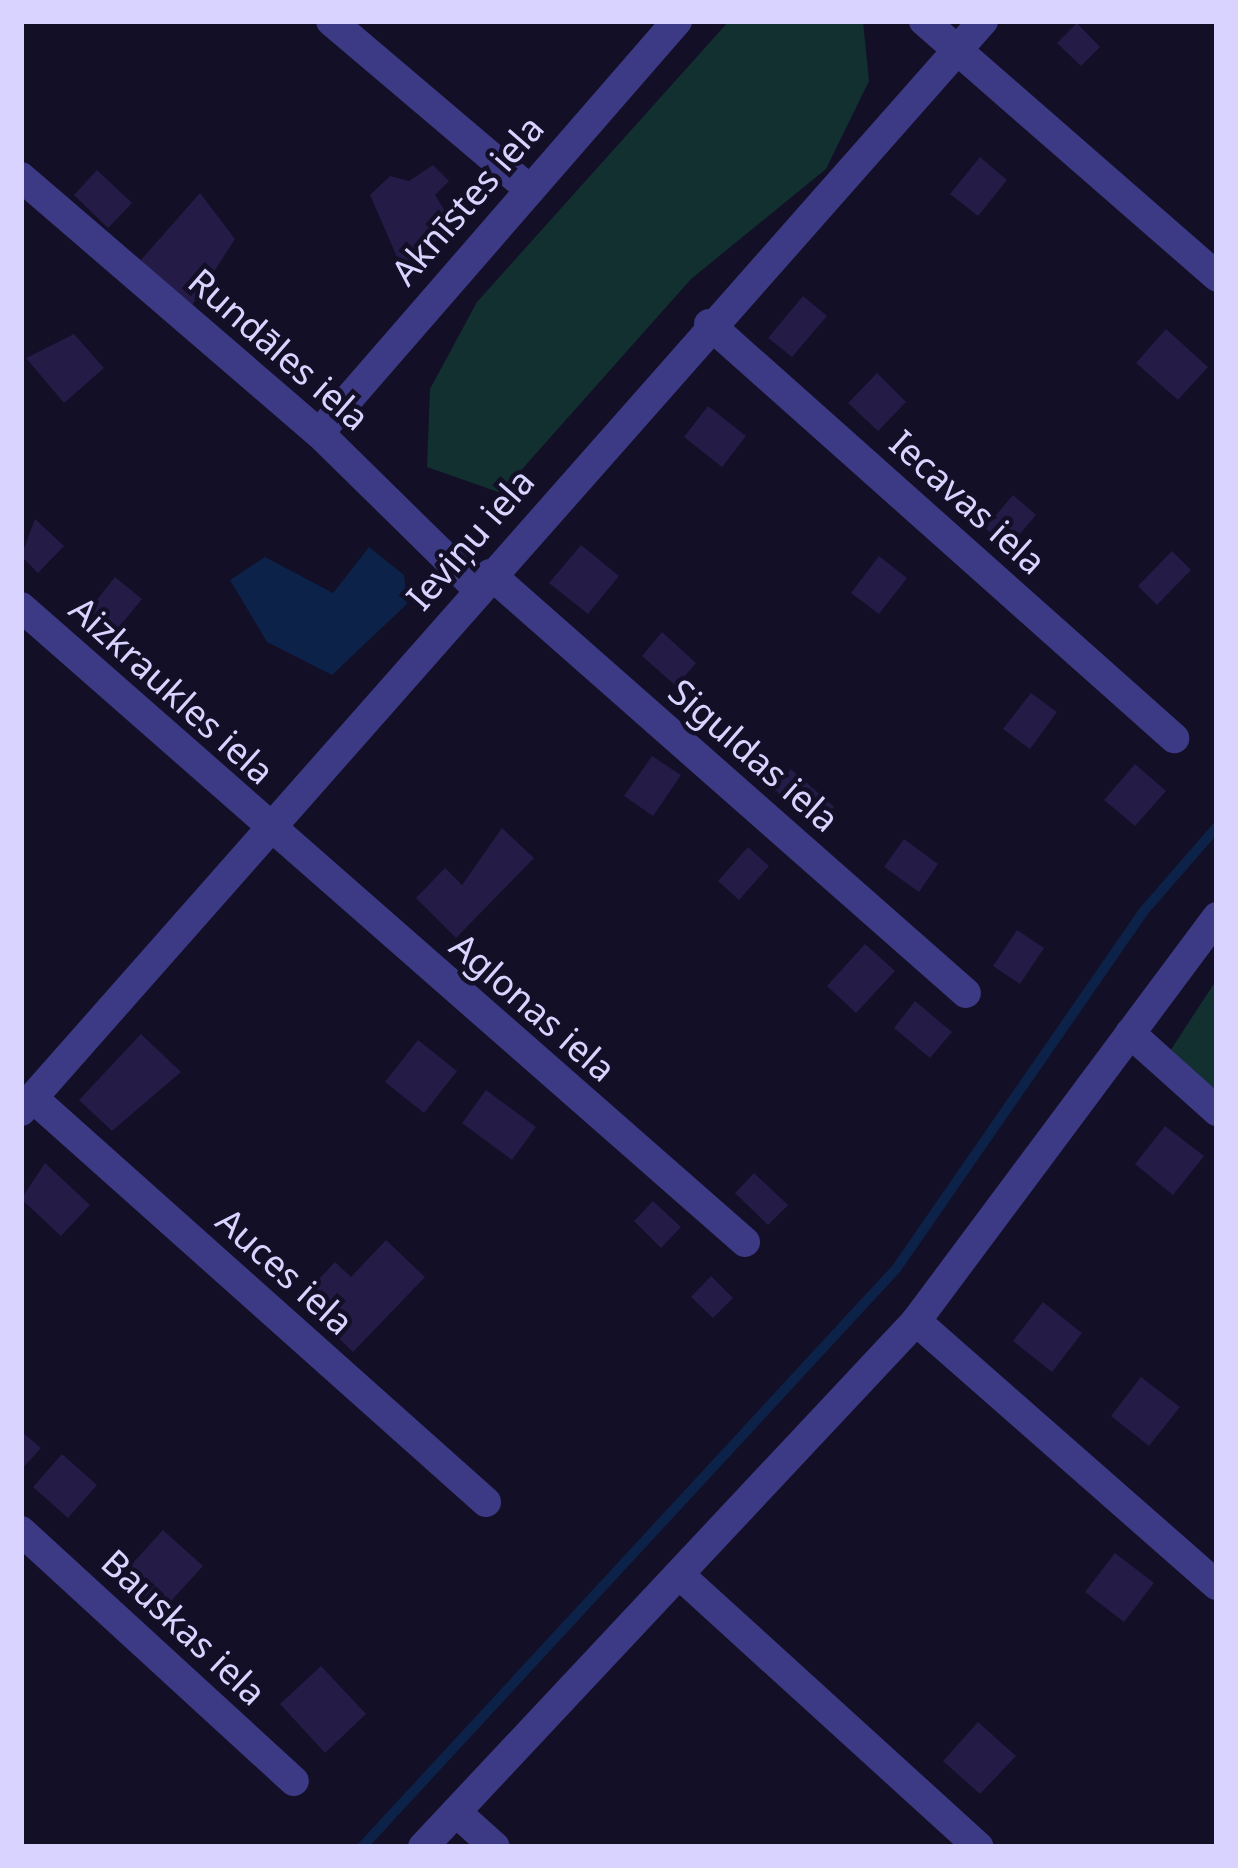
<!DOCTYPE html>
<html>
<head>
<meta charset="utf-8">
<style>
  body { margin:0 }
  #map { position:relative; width:1238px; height:1868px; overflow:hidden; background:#130f26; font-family:"Noto Sans",sans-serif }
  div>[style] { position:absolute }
  .green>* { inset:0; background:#12302f }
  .water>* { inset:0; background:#0c2248 }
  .stream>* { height:10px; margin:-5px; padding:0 5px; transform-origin:5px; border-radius:5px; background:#0c2248 }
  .building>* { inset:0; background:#241b47 }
  .minor>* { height:30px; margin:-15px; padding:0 15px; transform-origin:15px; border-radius:15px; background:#3d3a85 }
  span { translate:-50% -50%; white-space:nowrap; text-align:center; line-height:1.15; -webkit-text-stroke:9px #130f26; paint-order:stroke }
  .street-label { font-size:36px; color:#d9d4ff }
  .frame { position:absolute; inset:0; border:24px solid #d9d4ff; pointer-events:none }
</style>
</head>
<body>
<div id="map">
  <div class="green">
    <div style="clip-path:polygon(729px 21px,863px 21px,869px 81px,826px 169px,691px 279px,501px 493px,427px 467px,430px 389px,477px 302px)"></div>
    <div style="clip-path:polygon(1217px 979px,1217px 1093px,1170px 1051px)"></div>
  </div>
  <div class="water">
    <div style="clip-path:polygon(369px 547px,404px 575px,407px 604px,332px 675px,267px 642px,230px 580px,265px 557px,333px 593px)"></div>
  </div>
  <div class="stream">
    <div style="left:362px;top:1847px;width:787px;rotate:-47.27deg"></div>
    <div style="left:896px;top:1269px;width:434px;rotate:-55.3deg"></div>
    <div style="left:1143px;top:912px;width:113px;rotate:-49deg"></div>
  </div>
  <div class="building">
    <div style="clip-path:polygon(1077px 23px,1100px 47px,1081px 66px,1057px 43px)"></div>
    <div style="clip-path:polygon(980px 157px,1007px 180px,978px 216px,950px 194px)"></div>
    <div style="clip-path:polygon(433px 165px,449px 181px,435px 195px,454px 225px,403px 271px,370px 195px,390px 176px,409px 181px)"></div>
    <div style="clip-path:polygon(97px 170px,132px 203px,108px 228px,74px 195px)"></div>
    <div style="clip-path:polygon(200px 193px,235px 239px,191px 307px,140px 261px)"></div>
    <div style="clip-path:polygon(803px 296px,827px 316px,792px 357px,768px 338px)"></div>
    <div style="clip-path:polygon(1166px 329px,1208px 367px,1178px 400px,1136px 363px)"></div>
    <div style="clip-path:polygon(74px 334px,104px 368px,64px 403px,26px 358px)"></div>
    <div style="clip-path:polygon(877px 373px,906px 402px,878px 431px,848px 403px)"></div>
    <div style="clip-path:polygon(708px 406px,746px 436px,722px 467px,684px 437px)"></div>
    <div style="clip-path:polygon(1013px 495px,1036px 515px,1008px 548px,985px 528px)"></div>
    <div style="clip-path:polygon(35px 519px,64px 546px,38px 573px,21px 556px)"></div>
    <div style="clip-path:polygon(581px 545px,619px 576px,588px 614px,549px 583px)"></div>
    <div style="clip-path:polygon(1172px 551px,1191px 570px,1157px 605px,1138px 586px)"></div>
    <div style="clip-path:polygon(879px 556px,907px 578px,879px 614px,851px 593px)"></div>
    <div style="clip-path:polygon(115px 577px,142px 599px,115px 632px,88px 611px)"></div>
    <div style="clip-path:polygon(662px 632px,696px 663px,676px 686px,642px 656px)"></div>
    <div style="clip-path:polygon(1031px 693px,1057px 712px,1030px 749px,1003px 729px)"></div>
    <div style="clip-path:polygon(652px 756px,681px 775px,653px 816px,624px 796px)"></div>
    <div style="clip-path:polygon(1135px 764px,1166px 791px,1135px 826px,1104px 800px)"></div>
    <div style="clip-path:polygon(791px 769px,834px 807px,816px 827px,774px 789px)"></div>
    <div style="clip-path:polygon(502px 828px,534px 858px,456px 938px,416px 898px,445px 868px,462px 885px)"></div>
    <div style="clip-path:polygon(904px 839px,938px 864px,919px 892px,884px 867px)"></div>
    <div style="clip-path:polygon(748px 847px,769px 866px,739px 900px,718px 881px)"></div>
    <div style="clip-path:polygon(1017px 930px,1044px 948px,1020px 984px,993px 966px)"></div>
    <div style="clip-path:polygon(865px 944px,895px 971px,856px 1013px,827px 986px)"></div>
    <div style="clip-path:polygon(915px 1001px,952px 1032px,930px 1058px,894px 1028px)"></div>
    <div style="clip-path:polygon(141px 1034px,181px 1072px,112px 1131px,79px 1100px)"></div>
    <div style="clip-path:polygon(418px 1040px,457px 1071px,424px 1113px,385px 1082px)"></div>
    <div style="clip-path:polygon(486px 1090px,536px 1127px,512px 1160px,462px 1123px)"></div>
    <div style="clip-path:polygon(1165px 1126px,1204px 1156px,1173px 1195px,1135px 1164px)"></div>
    <div style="clip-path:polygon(45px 1163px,90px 1205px,61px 1236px,21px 1199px)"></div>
    <div style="clip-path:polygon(754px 1173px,788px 1205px,768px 1225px,735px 1193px)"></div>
    <div style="clip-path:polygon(653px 1201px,681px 1227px,661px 1248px,634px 1221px)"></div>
    <div style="clip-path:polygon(386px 1240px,425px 1277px,353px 1352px,299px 1300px,335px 1262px,351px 1277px)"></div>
    <div style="clip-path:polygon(711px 1276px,733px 1298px,713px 1318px,691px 1297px)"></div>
    <div style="clip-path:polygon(1043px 1302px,1082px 1333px,1052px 1372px,1013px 1341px)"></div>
    <div style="clip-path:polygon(1141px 1377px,1180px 1407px,1149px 1446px,1111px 1416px)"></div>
    <div style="clip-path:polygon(21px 1431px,41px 1448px,21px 1470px)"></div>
    <div style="clip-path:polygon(62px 1454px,97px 1485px,68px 1518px,33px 1487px)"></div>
    <div style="clip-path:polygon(163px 1530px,203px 1566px,161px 1612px,121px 1576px)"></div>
    <div style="clip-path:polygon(1115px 1553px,1154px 1583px,1124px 1622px,1085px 1592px)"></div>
    <div style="clip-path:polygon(321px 1666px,366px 1714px,325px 1753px,280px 1704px)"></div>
    <div style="clip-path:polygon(978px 1722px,1016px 1756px,980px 1794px,943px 1761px)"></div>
  </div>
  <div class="minor">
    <div style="left:331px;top:21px;width:258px;rotate:40.3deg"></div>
    <div style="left:924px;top:21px;width:389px;rotate:41.1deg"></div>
    <div style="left:21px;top:177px;width:393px;rotate:40.7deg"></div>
    <div style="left:319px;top:433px;width:223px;rotate:44.5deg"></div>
    <div style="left:709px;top:324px;width:623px;rotate:41.68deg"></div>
    <div style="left:319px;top:433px;width:546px;rotate:-49.01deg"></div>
    <div style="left:490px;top:574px;width:634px;rotate:41.36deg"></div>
    <div style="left:21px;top:607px;width:963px;rotate:41.25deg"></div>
    <div style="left:1130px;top:1033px;width:117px;rotate:41.9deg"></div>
    <div style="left:33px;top:1098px;width:607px;rotate:41.73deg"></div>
    <div style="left:21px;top:1111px;width:1454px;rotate:-48.57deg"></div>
    <div style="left:916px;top:1321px;width:400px;rotate:41.3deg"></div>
    <div style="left:21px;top:1531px;width:370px;rotate:42.5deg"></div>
    <div style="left:682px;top:1577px;width:401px;rotate:42.3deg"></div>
    <div style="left:456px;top:1812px;width:52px;rotate:41.9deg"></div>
    <div style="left:423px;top:1847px;width:721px;rotate:-46.85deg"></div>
    <div style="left:916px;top:1321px;width:504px;rotate:-53.31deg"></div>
  </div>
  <div class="street-label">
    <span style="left:467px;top:200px;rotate:-49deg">Aknīstes iela</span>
    <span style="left:279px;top:349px;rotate:41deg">Rundāles iela</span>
    <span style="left:968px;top:502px;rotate:42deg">Iecavas iela</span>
    <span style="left:470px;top:539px;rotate:-49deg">Ieviņu iela</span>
    <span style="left:172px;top:690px;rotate:42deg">Aizkraukles iela</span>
    <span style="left:754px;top:755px;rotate:41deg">Siguldas iela</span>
    <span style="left:533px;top:1007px;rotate:41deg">Aglonas iela</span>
    <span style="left:285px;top:1271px;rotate:42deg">Auces iela</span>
    <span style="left:184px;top:1627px;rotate:43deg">Bauskas iela</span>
  </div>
  <div class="frame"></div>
</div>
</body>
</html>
